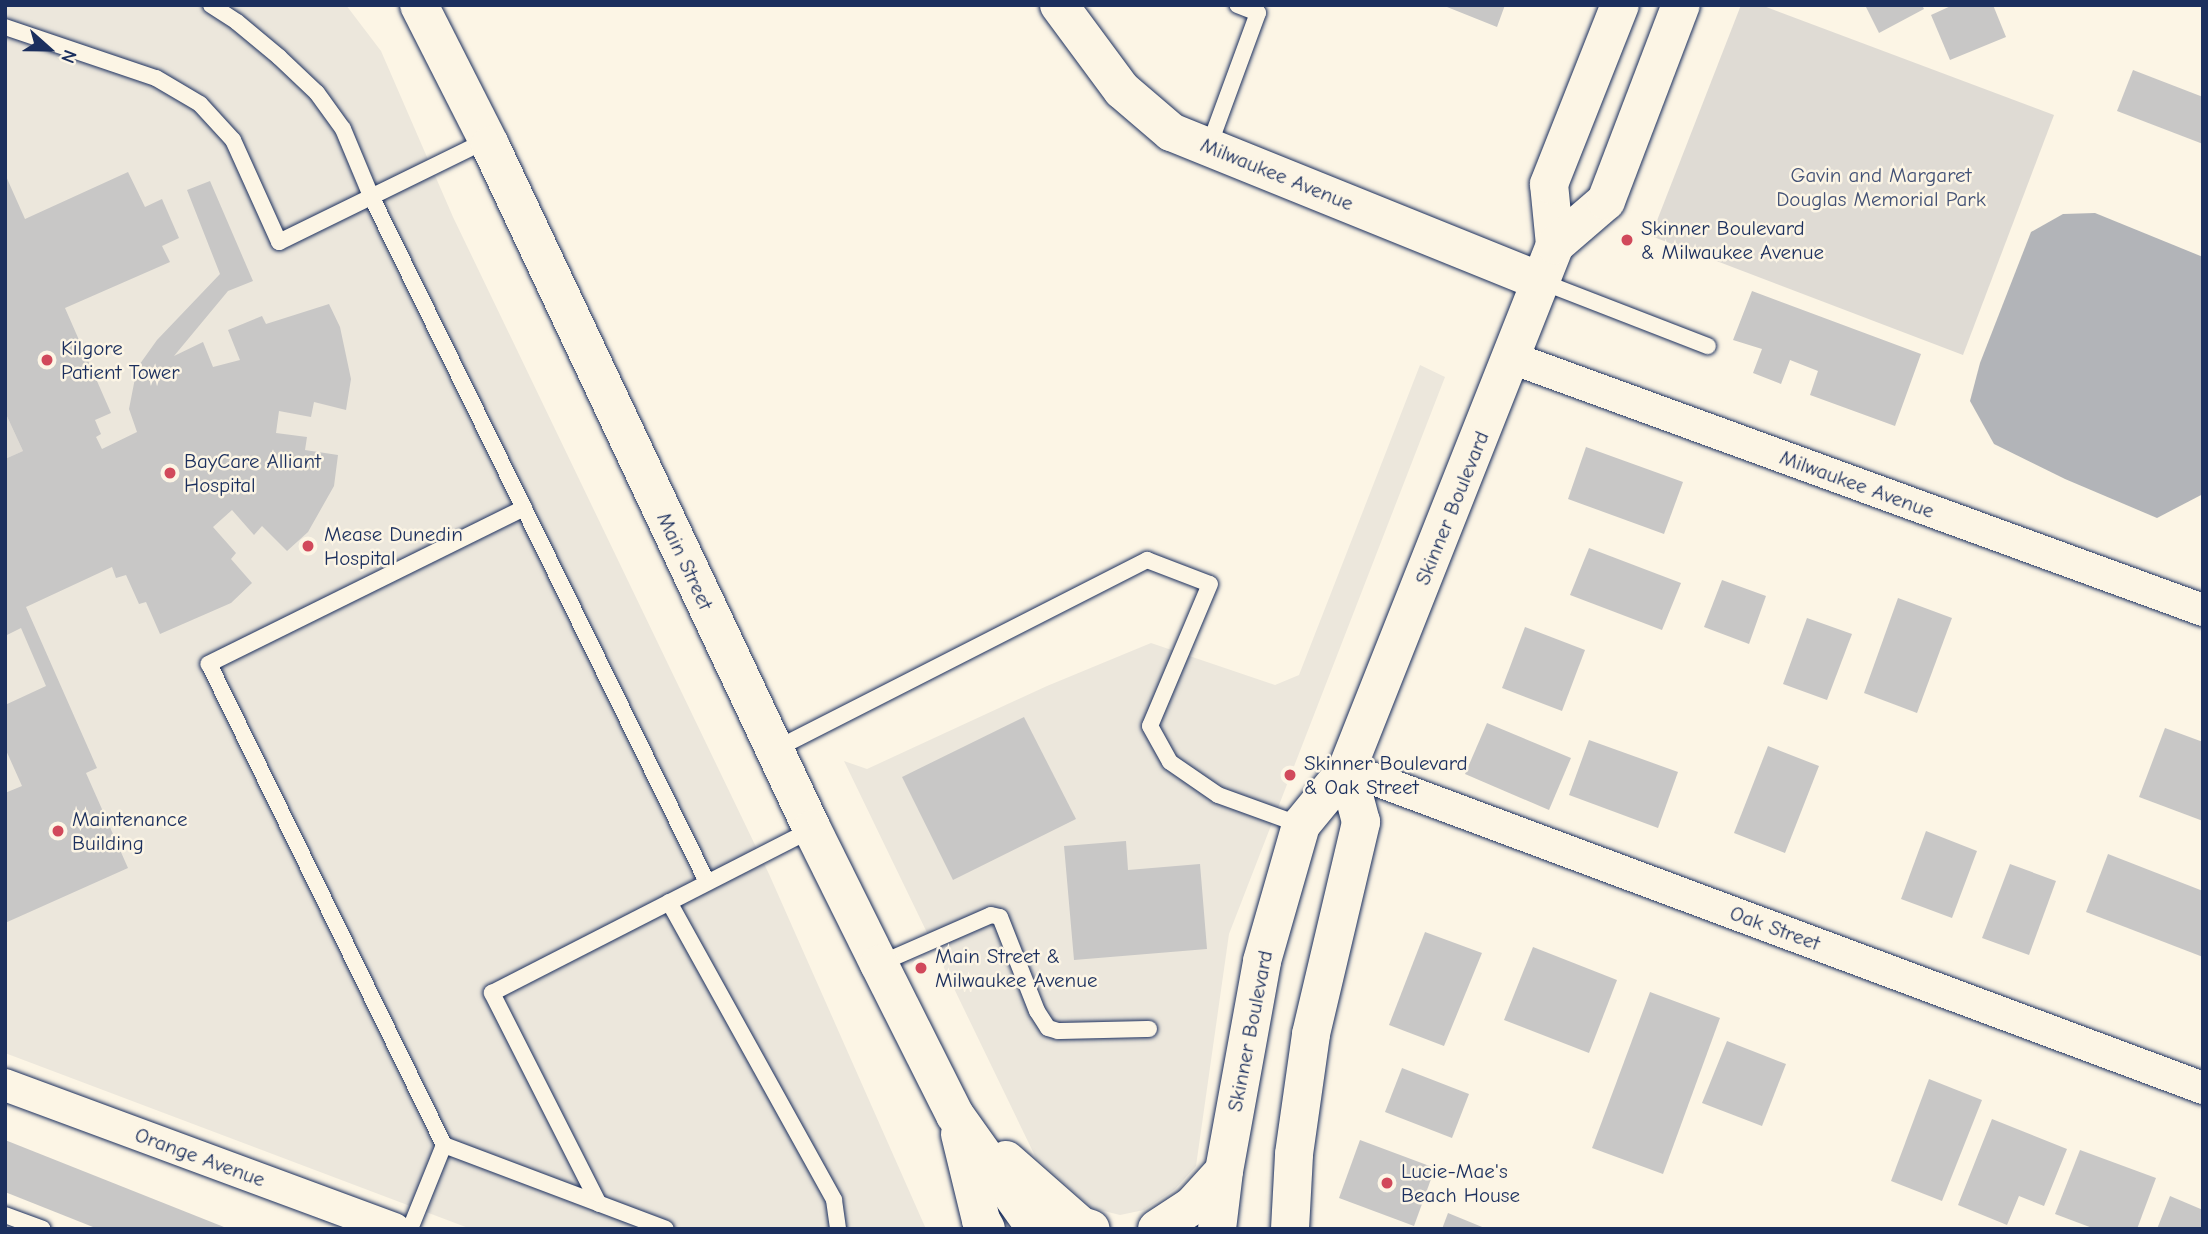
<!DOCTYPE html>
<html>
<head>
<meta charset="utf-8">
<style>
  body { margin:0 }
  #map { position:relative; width:2208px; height:1234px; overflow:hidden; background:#fcf5e5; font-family:"Comic Neue",sans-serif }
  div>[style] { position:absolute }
  .built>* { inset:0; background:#ece7dc }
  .green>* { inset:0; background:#dfdbd4 }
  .water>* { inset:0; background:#b2b4b8 }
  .building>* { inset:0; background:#c8c7c6 }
  .roads { filter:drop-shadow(0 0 2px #1b2f5e) drop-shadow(0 0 2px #1b2f5e) }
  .lane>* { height:16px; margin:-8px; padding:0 8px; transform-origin:8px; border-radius:8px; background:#fcf5e5 }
  .street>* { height:32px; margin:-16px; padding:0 16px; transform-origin:16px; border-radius:16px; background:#fcf5e5 }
  .secondary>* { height:38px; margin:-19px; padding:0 19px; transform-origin:19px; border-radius:19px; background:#fcf5e5 }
  .dots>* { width:19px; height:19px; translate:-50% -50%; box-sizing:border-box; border:4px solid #fcf5e5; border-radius:50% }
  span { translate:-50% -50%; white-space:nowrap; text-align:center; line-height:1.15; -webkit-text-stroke:5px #fcf5e5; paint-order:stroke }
  .street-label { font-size:21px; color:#1b2f5e }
  .park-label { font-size:21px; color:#425176 }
  .poi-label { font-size:21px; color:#1b2f5e }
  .left { translate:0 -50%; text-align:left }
  .frame { position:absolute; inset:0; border:7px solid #1b2f5e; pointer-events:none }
  .north { position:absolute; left:14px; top:14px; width:70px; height:70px; -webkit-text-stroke:5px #fcf5e5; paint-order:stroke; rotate:111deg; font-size:19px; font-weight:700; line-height:28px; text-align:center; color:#1b2f5e }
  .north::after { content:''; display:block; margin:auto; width:24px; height:32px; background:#1b2f5e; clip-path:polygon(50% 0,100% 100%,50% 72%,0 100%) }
</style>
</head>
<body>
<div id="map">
  <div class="built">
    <div style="clip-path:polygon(5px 5px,346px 5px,381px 51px,453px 217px,769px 874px,926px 1229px,471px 1229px,5px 1053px)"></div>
    <div style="clip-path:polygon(1420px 365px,1445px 377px,1229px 934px,1196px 1166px,1175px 1189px,1144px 1210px,1120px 1215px,1092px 1208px,1036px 1158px,844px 761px,867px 769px,1047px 686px,1151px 643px,1275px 685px,1299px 675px)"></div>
  </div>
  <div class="green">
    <div style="clip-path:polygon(1741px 5px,1761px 5px,2054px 115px,1963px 355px,1651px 236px)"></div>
    <div style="clip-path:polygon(5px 412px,23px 451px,5px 459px)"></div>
  </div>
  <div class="water">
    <div style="clip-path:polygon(2095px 213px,2203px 257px,2203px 494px,2157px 518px,2065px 479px,1994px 444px,1970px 401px,1980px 363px,2031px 232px,2063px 214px)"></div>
  </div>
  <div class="building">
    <div style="clip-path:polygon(1442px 5px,1505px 5px,1497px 27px)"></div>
    <div style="clip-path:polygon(1865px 5px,1922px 5px,1924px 9px,1879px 33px)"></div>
    <div style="clip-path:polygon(1953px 5px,1993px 5px,2006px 37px,1950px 60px,1931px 15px)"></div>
    <div style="clip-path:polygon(2133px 70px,2203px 97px,2203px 144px,2117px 111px)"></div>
    <div style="clip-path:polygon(128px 172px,145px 207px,162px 199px,179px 238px,162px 246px,170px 262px,65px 308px,111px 413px,95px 420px,101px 434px,96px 437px,102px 449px,137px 432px,129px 409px,137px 368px,157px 340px,220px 274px,187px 190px,210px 181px,253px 281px,228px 291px,174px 356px,203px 342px,213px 367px,240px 360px,228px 330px,262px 316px,266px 324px,329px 304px,340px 327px,351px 379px,346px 410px,314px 402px,311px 417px,279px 411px,276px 433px,307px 437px,305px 450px,338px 455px,334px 486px,308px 532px,287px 551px,262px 526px,254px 535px,232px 510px,213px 527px,236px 553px,231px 559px,252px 583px,231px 603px,160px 634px,146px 602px,139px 604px,126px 575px,116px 578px,112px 567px,26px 607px,97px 768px,86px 773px,128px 868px,5px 923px,5px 793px,22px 786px,5px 748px,5px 705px,46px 686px,21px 628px,5px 636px,5px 459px,23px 451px,5px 412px,5px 174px,25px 219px)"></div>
    <div style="clip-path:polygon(1752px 291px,1921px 354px,1895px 426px,1810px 395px,1818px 371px,1790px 360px,1781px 384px,1753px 373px,1762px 349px,1733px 340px)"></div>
    <div style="clip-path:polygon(1586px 447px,1683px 482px,1664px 534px,1568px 499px)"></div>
    <div style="clip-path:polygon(1589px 548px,1681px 583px,1662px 630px,1570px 595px)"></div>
    <div style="clip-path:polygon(1722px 580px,1766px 596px,1749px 644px,1704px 627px)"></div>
    <div style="clip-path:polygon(1898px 598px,1952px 618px,1917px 713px,1864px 693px)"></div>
    <div style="clip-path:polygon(1807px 618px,1852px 634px,1827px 700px,1783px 684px)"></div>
    <div style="clip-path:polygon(1525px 627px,1585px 650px,1562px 711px,1502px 688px)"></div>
    <div style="clip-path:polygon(1024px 717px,1076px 819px,953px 880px,902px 777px)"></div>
    <div style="clip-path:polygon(1487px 723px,1571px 758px,1549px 810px,1465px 774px)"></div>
    <div style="clip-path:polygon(2165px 728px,2203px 742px,2203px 821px,2139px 797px)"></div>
    <div style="clip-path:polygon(1589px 740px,1678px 772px,1658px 828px,1569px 795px)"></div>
    <div style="clip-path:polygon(1768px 746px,1819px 766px,1785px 853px,1734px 833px)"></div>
    <div style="clip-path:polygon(1926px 831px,1977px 851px,1952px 918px,1901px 899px)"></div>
    <div style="clip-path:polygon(1126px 841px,1128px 870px,1200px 864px,1207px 949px,1074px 960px,1064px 846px)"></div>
    <div style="clip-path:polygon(2108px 854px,2203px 891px,2203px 957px,2086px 912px)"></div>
    <div style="clip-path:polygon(2010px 864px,2056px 881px,2029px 955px,1982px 938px)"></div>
    <div style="clip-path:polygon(1425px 932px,1482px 953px,1444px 1046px,1389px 1025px)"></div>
    <div style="clip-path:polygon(1533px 947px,1617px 980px,1589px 1053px,1504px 1020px)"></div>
    <div style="clip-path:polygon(1650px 992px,1720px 1018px,1663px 1174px,1592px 1148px)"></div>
    <div style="clip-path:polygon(1727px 1041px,1786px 1064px,1762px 1126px,1702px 1103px)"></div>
    <div style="clip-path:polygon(1402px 1068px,1469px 1094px,1452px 1138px,1385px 1112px)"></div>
    <div style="clip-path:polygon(1929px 1079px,1982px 1100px,1942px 1201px,1891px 1181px)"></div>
    <div style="clip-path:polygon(1992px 1119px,2067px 1149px,2044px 1206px,2019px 1196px,2007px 1225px,1958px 1205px)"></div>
    <div style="clip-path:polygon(5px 1140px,229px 1229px,98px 1229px,5px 1192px)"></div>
    <div style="clip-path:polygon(1360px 1140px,1435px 1168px,1414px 1226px,1339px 1198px)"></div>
    <div style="clip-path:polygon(2080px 1150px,2156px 1178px,2137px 1229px,2095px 1229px,2055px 1214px)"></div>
    <div style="clip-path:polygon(2170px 1196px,2203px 1210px,2203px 1229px,2157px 1229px)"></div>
    <div style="clip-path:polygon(1448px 1213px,1487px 1229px,1442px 1229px)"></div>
  </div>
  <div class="roads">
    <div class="lane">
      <div style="left:211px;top:5px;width:31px;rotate:33deg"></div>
      <div style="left:237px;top:22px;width:55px;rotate:39.8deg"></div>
      <div style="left:279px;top:57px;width:52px;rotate:43.5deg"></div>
      <div style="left:317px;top:93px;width:44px;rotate:54.2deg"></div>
      <div style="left:343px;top:129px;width:73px;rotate:67.3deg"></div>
      <div style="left:371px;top:196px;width:764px;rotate:63.9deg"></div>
      <div style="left:5px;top:27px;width:159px;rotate:18.7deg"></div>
      <div style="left:156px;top:78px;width:51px;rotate:30.6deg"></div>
      <div style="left:200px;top:104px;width:49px;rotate:47.5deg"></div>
      <div style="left:233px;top:140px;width:112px;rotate:65.7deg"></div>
      <div style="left:279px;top:242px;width:232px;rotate:-26.1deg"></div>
      <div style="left:1209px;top:146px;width:142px;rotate:-69.8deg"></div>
      <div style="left:1258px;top:13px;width:22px;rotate:-159deg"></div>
      <div style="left:1540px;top:281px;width:180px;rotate:21.2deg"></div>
      <div style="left:524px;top:508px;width:352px;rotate:153.7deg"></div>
      <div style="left:209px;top:664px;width:535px;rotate:63.96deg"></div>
      <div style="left:444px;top:1145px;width:237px;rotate:20.7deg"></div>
      <div style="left:774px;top:750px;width:419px;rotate:-27deg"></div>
      <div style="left:1147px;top:560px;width:67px;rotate:20.9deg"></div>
      <div style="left:1210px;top:584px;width:154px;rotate:112.9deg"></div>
      <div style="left:1150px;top:726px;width:41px;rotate:60.9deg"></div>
      <div style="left:1170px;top:762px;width:58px;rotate:34.5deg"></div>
      <div style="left:1218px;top:795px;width:88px;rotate:19.9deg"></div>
      <div style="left:669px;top:902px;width:341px;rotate:61deg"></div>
      <div style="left:834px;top:1200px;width:29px;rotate:82deg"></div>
      <div style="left:879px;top:964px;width:122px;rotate:-23.6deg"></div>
      <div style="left:991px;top:915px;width:9px;rotate:13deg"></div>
      <div style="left:1000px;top:917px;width:101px;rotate:68.5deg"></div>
      <div style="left:1037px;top:1011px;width:20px;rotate:57deg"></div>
      <div style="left:1048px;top:1028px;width:10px;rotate:17deg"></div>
      <div style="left:1058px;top:1031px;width:91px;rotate:-1.3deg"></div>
      <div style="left:599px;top:1204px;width:237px;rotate:-116.9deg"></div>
      <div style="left:492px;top:993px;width:360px;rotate:-27.1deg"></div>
      <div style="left:5px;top:1215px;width:40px;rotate:20.2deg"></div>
      <div style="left:410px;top:1229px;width:91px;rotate:-68deg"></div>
    </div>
    <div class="street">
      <div style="left:1512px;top:358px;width:736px;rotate:20.04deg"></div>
      <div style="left:1347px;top:769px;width:914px;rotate:20.44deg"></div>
      <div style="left:5px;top:1085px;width:415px;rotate:20.3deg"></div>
    </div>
    <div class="secondary">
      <div style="left:419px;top:5px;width:157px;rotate:63.1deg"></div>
      <div style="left:490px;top:145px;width:756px;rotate:64.79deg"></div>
      <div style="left:812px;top:829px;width:151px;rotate:63.6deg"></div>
      <div style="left:879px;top:964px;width:169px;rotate:63.3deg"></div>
      <div style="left:955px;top:1115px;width:140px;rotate:54.6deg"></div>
      <div style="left:1059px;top:5px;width:106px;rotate:53.5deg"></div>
      <div style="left:1122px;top:90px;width:65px;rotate:40.6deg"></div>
      <div style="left:1171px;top:132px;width:398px;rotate:22deg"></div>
      <div style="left:1555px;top:245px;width:61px;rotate:-95.6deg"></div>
      <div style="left:1549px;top:184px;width:193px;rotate:-68.4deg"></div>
      <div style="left:960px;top:1134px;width:89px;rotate:76.3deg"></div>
      <div style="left:981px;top:1220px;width:10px;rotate:61deg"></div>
      <div style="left:1006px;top:1160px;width:100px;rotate:41.3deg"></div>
      <div style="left:1081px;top:1226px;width:10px;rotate:17deg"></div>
      <div style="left:1157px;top:1229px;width:42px;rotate:-33.3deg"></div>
      <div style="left:1192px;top:1206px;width:47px;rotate:-47.6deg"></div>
      <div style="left:1217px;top:1229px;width:58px;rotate:-83.1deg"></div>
      <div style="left:1224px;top:1171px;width:213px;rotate:-79.7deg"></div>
      <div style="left:1262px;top:961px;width:141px;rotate:-74deg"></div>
      <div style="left:1301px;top:825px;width:72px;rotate:-50.6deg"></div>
      <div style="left:1347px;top:769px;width:564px;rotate:-68.35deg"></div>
      <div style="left:1555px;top:245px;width:67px;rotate:-40.8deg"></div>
      <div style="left:1606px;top:201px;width:210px;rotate:-69.1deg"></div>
      <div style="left:1290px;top:1229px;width:75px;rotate:-86.9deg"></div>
      <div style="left:1294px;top:1154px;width:121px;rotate:-81.9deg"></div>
      <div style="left:1311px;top:1034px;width:218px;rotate:-76.7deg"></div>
      <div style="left:1361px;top:822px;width:55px;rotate:-104.8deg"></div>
    </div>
  </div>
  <div class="dots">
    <div style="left:1627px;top:240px;background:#d1495b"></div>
    <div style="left:47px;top:360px;background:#d1495b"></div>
    <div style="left:170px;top:473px;background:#d1495b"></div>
    <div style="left:308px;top:546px;background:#d1495b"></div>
    <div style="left:1290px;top:775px;background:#d1495b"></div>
    <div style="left:58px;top:831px;background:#d1495b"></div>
    <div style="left:921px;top:968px;background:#d1495b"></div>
    <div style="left:1387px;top:1183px;background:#d1495b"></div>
  </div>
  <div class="street-label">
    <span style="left:1277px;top:174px;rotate:22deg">Milwaukee Avenue</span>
    <span style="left:1857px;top:484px;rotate:20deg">Milwaukee Avenue</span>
    <span style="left:1452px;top:508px;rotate:-68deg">Skinner Boulevard</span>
    <span style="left:685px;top:561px;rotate:65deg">Main Street</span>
    <span style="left:1775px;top:928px;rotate:20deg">Oak Street</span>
    <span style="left:1250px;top:1031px;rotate:-79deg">Skinner Boulevard</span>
    <span style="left:200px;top:1157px;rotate:20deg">Orange Avenue</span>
  </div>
  <div class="park-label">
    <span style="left:1881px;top:187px">Gavin and Margaret<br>Douglas Memorial Park</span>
  </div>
  <div class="poi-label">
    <span class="left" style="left:1641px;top:240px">Skinner Boulevard<br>&amp; Milwaukee Avenue</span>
    <span class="left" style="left:61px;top:360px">Kilgore<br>Patient Tower</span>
    <span class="left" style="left:184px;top:473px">BayCare Alliant<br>Hospital</span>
    <span class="left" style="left:324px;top:546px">Mease Dunedin<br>Hospital</span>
    <span class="left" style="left:1304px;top:775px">Skinner Boulevard<br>&amp; Oak Street</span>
    <span class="left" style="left:72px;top:831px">Maintenance<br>Building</span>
    <span class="left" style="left:935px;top:968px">Main Street &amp;<br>Milwaukee Avenue</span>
    <span class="left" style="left:1401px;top:1183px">Lucie-Mae's<br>Beach House</span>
  </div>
  <div class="frame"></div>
  <div class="north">N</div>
</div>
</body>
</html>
